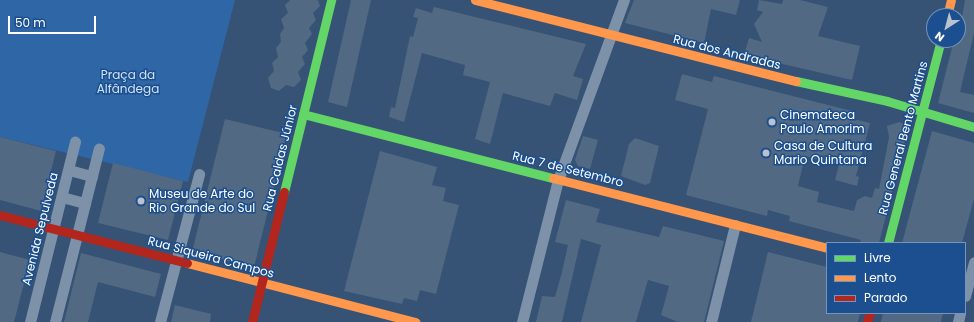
<!DOCTYPE html>
<html>
<head>
<meta charset="utf-8">
<style>
  body { margin:0 }
  #map { position:relative; width:974px; height:322px; overflow:hidden; background:#365274; font-family:Poppins,sans-serif }
  div>[style] { position:absolute }
  .green>* { inset:0; background:#2f66a5 }
  .building>* { inset:0; background:#526984 }
  .street>* { height:11px; margin:-5.5px; padding:0 5.5px; transform-origin:5.5px; border-radius:5.5px; background:#7d92a8 }
  .fast>* { height:9px; margin:-4.5px; padding:0 4.5px; transform-origin:4.5px; border-radius:4.5px; background:#63d668 }
  .slow>* { height:9px; margin:-4.5px; padding:0 4.5px; transform-origin:4.5px; border-radius:4.5px; background:#ff974d }
  .jam>* { height:9px; margin:-4.5px; padding:0 4.5px; transform-origin:4.5px; border-radius:4.5px; background:#b3261e }
  .dots>* { width:11px; height:11px; translate:-50% -50%; box-sizing:border-box; border:2px solid #1b4f8f; border-radius:50% }
  span { translate:-50% -50%; white-space:nowrap; text-align:center; line-height:1.15; -webkit-text-stroke:3px #1b4f8f; paint-order:stroke }
  .street-label { font-size:12px; color:#fff }
  .park-label { font-size:12px; color:#cfe3fa }
  .poi-label { font-size:12px; color:#fff }
  .left { translate:0 -50%; text-align:left }
  .legend { position:absolute; left:826px; top:242px; width:140px; height:72px; box-sizing:border-box; background:#1b4f8f; border:1px solid #7695bc; margin:0; padding:5px 7px; list-style:none; font-size:12px; color:#fff }
  .legend li { display:flex; align-items:center; gap:8px; height:20px }
  .legend b { width:20px; border:1px solid #7695bc }
  .north { position:absolute; left:926px; top:8px; width:40px; height:40px; box-sizing:border-box; background:#1b4f8f; border:1px solid #7695bc; border-radius:50%; rotate:216deg; font-size:11px; font-weight:700; line-height:16px; text-align:center; color:#fff }
  .north::after { content:''; display:block; margin:auto; width:14px; height:18px; background:#b9c2ce; clip-path:polygon(50% 0,100% 100%,50% 72%,0 100%) }
  .scale { position:absolute; left:8px; top:16px; width:88px; height:18px; box-sizing:border-box; border:2px solid #fff; border-top:0; padding-left:5px; font-size:12px; line-height:14px; white-space:nowrap; color:#fff; -webkit-text-stroke:3px #1b4f8f; paint-order:stroke }
</style>
</head>
<body>
<div id="map">
  <div class="green">
    <div style="clip-path:polygon(0 0,235px 0,188px 182px,0 137px)"></div>
  </div>
  <div class="building">
    <div style="clip-path:polygon(290px 0,318px 0,320px 6px,313px 13px,316px 20px,309px 28px,312px 34px,305px 43px,308px 50px,302px 57px,305px 64px,298px 72px,301px 80px,294px 87px,286px 85px,279px 91px,271px 88px,268px 78px,274px 71px,272px 63px,278px 57px,276px 48px,281px 42px,280px 34px,284px 28px,281px 19px,288px 13px,285px 5px)"></div>
    <div style="clip-path:polygon(351px 0,371px 0,347px 107px,328px 102px)"></div>
    <div style="clip-path:polygon(634px 0,740px 0,736px 15px,711px 9px,704px 43px,625px 23px)"></div>
    <div style="clip-path:polygon(759px 0,782px 4px,783px 0,800px 0,828px 7px,818px 36px,860px 46px,852px 80px,744px 55px,749px 38px,762px 42px,754px 24px,763px 12px,757px 10px)"></div>
    <div style="clip-path:polygon(965px 0,974px 0,974px 33px,960px 92px,974px 95px,974px 113px,938px 103px,954px 40px,958px 40px)"></div>
    <div style="clip-path:polygon(434px 7px,586px 44px,573px 76px,583px 79px,577px 100px,555px 93px,550px 106px,503px 93px,490px 144px,475px 139px,490px 82px,463px 75px,465px 65px,422px 53px,404px 122px,389px 117px,391px 107px,395px 108px,410px 36px,413px 37px,418px 18px,413px 17px,416px 8px,432px 13px)"></div>
    <div style="clip-path:polygon(682px 74px,712px 82px,714px 76px,852px 111px,850px 118px,870px 123px,856px 176px,859px 177px,857px 186px,835px 180px,839px 165px,805px 156px,798px 186px,819px 192px,817px 202px,854px 211px,857px 200px,865px 196px,872px 198px,875px 188px,879px 189px,889px 137px,887px 126px,899px 122px,909px 125px,879px 243px,860px 243px,861px 240px,789px 221px,790px 216px,768px 210px,767px 216px,686px 195px,708px 109px,675px 100px)"></div>
    <div style="clip-path:polygon(225px 119px,287px 134px,254px 267px,192px 252px)"></div>
    <div style="clip-path:polygon(932px 131px,974px 143px,974px 199px,962px 243px,902px 243px)"></div>
    <div style="clip-path:polygon(583px 136px,598px 140px,590px 169px,578px 166px,575px 160px)"></div>
    <div style="clip-path:polygon(0 137px,56px 151px,41px 211px,0 200px)"></div>
    <div style="clip-path:polygon(635px 138px,659px 146px,650px 183px,645px 185px,621px 176px,629px 144px)"></div>
    <div style="clip-path:polygon(380px 151px,437px 167px,432px 185px,446px 188px,443px 201px,459px 205px,436px 294px,420px 290px,417px 301px,404px 298px,402px 304px,344px 291px)"></div>
    <div style="clip-path:polygon(113px 163px,183px 181px,168px 240px,98px 223px)"></div>
    <div style="clip-path:polygon(566px 200px,600px 209px,596px 222px,659px 237px,663px 226px,724px 241px,704px 322px,678px 322px,661px 315px,669px 286px,648px 280px,636px 322px,581px 322px,601px 245px,581px 239px,562px 322px,536px 322px,542px 296px,555px 297px,562px 272px,568px 245px,555px 242px)"></div>
    <div style="clip-path:polygon(0 252px,30px 260px,14px 322px,0 322px)"></div>
    <div style="clip-path:polygon(768px 252px,827px 267px,827px 313px,860px 313px,858px 322px,751px 322px)"></div>
    <div style="clip-path:polygon(81px 253px,161px 274px,155px 297px,98px 282px,88px 322px,64px 322px)"></div>
    <div style="clip-path:polygon(175px 305px,211px 314px,210px 322px,171px 322px)"></div>
    <div style="clip-path:polygon(883px 313px,943px 313px,941px 322px,881px 322px)"></div>
  </div>
  <div class="street">
    <div style="left:69px;top:170px;width:24px;rotate:15deg"></div>
    <div style="left:62px;top:197px;width:24px;rotate:15deg"></div>
    <div style="left:965px;top:296px;width:35px;rotate:-75deg"></div>
    <div style="left:30px;top:322px;width:186px;rotate:-76deg"></div>
    <div style="left:55px;top:322px;width:179px;rotate:-75.8deg"></div>
    <div style="left:160px;top:322px;width:153px;rotate:-75.2deg"></div>
    <div style="left:522px;top:322px;width:146px;rotate:-75.8deg"></div>
    <div style="left:558px;top:180px;width:192px;rotate:-69.9deg"></div>
    <div style="left:711px;top:322px;width:100px;rotate:-76.1deg"></div>
    <div style="left:958px;top:322px;width:9px;rotate:-77deg"></div>
  </div>
  <div class="fast">
    <div style="left:796px;top:81px;width:93px;rotate:12.4deg"></div>
    <div style="left:887px;top:101px;width:91px;rotate:16.6deg"></div>
    <div style="left:303px;top:114px;width:258px;rotate:14.4deg"></div>
    <div style="left:284px;top:192px;width:198px;rotate:-76.2deg"></div>
    <div style="left:888px;top:243px;width:210px;rotate:-75.4deg"></div>
  </div>
  <div class="slow">
    <div style="left:475px;top:0;width:331px;rotate:14.2deg"></div>
    <div style="left:947px;top:16px;width:16px;rotate:-76deg"></div>
    <div style="left:553px;top:178px;width:283px;rotate:14.3deg"></div>
    <div style="left:187px;top:263px;width:236px;rotate:14.5deg"></div>
  </div>
  <div class="jam">
    <div style="left:0;top:215px;width:193px;rotate:14.4deg"></div>
    <div style="left:252px;top:322px;width:134px;rotate:-76.2deg"></div>
    <div style="left:867px;top:322px;width:9px;rotate:-72deg"></div>
  </div>
  <div class="dots">
    <div style="left:772px;top:122px;background:#b9c2ce"></div>
    <div style="left:766px;top:153px;background:#b9c2ce"></div>
    <div style="left:141px;top:201px;background:#b9c2ce"></div>
  </div>
  <div class="street-label">
    <span style="left:727px;top:52px;rotate:14deg">Rua dos Andradas</span>
    <span style="left:903px;top:138px;rotate:-75deg">Rua General Bento Martins</span>
    <span style="left:280px;top:158px;rotate:-76deg">Rua Caldas Júnior</span>
    <span style="left:568px;top:169px;rotate:14deg">Rua 7 de Setembro</span>
    <span style="left:40px;top:229px;rotate:-76deg">Avenida Sepulveda</span>
    <span style="left:211px;top:257px;rotate:15deg">Rua Siqueira Campos</span>
  </div>
  <div class="park-label">
    <span style="left:128px;top:82px">Praça da<br>Alfândega</span>
  </div>
  <div class="poi-label">
    <span class="left" style="left:780px;top:122px">Cinemateca<br>Paulo Amorim</span>
    <span class="left" style="left:774px;top:153px">Casa de Cultura<br>Mario Quintana</span>
    <span class="left" style="left:149px;top:201px">Museu de Arte do<br>Rio Grande do Sul</span>
  </div>
  <ul class="legend">
  <li><b style="height:5px;background:#63d668"></b>Livre</li>
  <li><b style="height:5px;background:#ff974d"></b>Lento</li>
  <li><b style="height:5px;background:#b3261e"></b>Parado</li>
  </ul>
  <div class="north">N</div>
  <div class="scale">50 m</div>
</div>
</body>
</html>
